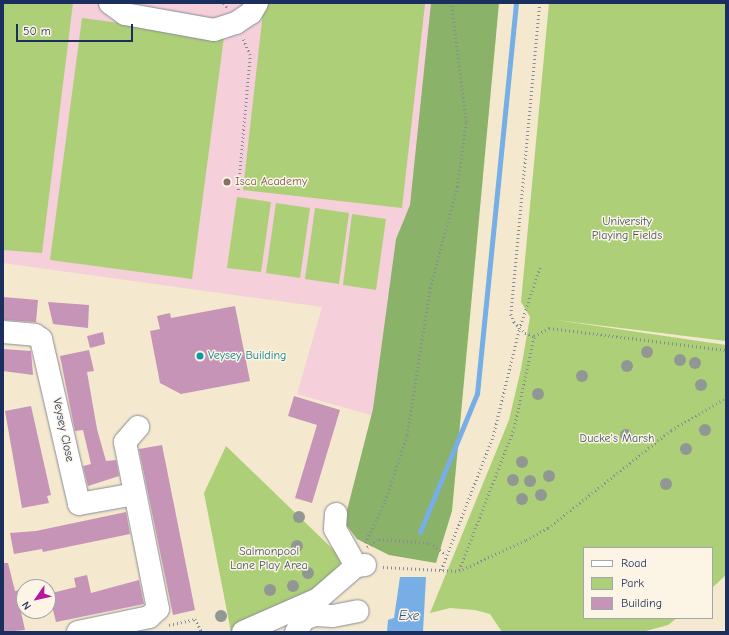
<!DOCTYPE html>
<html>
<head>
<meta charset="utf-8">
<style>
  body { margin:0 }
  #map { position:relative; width:729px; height:635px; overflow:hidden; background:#f4e8ce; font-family:"Comic Neue",sans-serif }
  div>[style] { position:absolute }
  .built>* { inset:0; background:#f5cfda }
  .green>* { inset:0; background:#adcf77 }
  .forest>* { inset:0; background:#8ab268 }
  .water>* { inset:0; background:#76aee5 }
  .stream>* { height:4.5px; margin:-2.25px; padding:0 2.25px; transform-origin:2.25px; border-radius:2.25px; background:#76aee5 }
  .building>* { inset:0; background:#c694b7 }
  .path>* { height:2.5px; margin-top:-1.25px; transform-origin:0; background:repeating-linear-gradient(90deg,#888c96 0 1px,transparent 0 4px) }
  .roads { filter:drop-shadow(0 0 1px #888c96) drop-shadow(0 0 1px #888c96) }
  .minor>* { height:22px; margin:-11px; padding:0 11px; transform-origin:11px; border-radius:11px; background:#fff }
  .trees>* { width:12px; height:12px; margin:-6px; border-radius:50%; background:#919894 }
  .dots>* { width:11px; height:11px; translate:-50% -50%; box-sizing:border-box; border:2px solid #fcf5e5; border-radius:50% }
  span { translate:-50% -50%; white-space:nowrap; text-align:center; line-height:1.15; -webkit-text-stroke:3px #fcf5e5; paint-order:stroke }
  .education-label { font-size:12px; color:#785e54 }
  .left { translate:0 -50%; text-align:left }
  .park-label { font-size:12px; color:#405764 }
  .culture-label { font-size:12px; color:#0d838f }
  .street-label { font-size:12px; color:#1b2f5e }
  .water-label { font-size:13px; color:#365586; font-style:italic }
  .frame { position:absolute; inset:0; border:4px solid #1b2f5e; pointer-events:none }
  .legend { position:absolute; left:583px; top:547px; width:130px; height:72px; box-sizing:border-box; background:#fcf5e5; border:1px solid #a2a6af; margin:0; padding:5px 7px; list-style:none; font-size:12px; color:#1b2f5e }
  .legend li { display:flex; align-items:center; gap:8px; height:20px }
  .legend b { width:20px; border:1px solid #a2a6af }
  .north { position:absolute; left:16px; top:579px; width:40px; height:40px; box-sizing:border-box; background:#fcf5e5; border:1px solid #a2a6af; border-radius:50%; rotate:236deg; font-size:11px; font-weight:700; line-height:16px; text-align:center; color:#1b2f5e }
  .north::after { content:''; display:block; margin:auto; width:14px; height:18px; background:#b5179e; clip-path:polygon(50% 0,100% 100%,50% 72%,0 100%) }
  .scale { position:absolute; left:16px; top:24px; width:117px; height:18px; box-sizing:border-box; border:2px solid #1b2f5e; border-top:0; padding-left:5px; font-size:12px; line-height:14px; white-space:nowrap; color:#1b2f5e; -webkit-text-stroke:3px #fcf5e5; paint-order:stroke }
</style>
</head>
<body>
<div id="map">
  <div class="built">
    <div style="clip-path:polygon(3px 3px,439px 3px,395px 422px,297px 394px,322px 307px,3px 263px)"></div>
  </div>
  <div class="green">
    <div style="clip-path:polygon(3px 3px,73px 3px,42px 253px,3px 250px)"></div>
    <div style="clip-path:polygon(264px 3px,425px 4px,402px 208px,243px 190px)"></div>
    <div style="clip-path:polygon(549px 3px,726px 3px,726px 341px,556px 320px,726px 345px,726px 575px,712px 588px,712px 548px,584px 548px,584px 618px,677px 618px,668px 625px,642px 632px,502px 632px,490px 614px,475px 610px,450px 608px,430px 613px,509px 420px,521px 369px,530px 317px,521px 302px)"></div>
    <div style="clip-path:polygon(82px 18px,224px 37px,192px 279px,50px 260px)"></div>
    <div style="clip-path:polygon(237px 197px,271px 202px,261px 272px,227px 268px)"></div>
    <div style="clip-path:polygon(276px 203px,310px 208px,300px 278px,266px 273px)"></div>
    <div style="clip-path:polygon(315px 208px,349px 213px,339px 284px,305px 279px)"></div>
    <div style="clip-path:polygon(352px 214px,386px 219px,376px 290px,343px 285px)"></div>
    <div style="clip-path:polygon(226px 446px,342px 558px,336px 576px,306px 598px,231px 632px,204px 493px)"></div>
  </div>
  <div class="forest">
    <div style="clip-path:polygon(431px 3px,499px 3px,452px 511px,436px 563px,389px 555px,357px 539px,344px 522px,373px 409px,396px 239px,410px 205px)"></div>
  </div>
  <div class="water">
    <div style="clip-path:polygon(400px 577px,426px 577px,423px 632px,387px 632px,388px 620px,394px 618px)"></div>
  </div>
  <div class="stream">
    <div style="left:420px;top:532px;width:149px;rotate:-67.6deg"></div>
    <div style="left:477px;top:394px;width:393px;rotate:-84.3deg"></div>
  </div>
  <div class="building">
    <div style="clip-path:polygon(3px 297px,38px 300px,36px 322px,3px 320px)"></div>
    <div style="clip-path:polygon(48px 302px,89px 305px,88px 328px,53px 324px)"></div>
    <div style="clip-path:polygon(235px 306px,250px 381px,181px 394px,160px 383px,150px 331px,160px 329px,157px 316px,170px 313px,171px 318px)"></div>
    <div style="clip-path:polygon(103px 332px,105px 344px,90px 348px,87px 336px)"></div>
    <div style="clip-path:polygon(3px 349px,31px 351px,33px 375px,3px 371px)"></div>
    <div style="clip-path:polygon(89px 350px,94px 371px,87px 372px,97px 429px,106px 461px,116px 460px,119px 476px,88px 486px,83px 466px,91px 464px,83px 430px,75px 431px,60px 356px)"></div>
    <div style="clip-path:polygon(294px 396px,340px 410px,312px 503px,295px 498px,317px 425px,288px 416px)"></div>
    <div style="clip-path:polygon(31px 406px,51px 495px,47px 496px,49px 503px,22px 508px,5px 411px)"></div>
    <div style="clip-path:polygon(162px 445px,195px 610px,173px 615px,139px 449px)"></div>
    <div style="clip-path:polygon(126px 512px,130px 534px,43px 552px,42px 549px,14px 554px,10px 533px,36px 531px)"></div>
    <div style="clip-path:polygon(3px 563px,8px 563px,15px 591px,24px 589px,24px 611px,21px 612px,25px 630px,3px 632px)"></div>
    <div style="clip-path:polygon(87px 575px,91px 593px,139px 580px,144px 604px,56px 622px,52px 606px,48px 607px,48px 594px,76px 587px,74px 578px)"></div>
  </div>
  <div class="path">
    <div style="left:224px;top:3px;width:6px;rotate:59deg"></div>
    <div style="left:540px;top:3px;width:312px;rotate:95.3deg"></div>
    <div style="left:511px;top:314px;width:9px;rotate:69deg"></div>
    <div style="left:514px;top:322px;width:16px;rotate:45deg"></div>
    <div style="left:525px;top:333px;width:9px;rotate:18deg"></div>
    <div style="left:534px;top:336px;width:17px;rotate:-28deg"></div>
    <div style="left:549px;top:328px;width:178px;rotate:7.1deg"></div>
    <div style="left:238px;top:190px;width:136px;rotate:-84.9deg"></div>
    <div style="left:250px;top:55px;width:17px;rotate:-114deg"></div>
    <div style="left:365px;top:543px;width:47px;rotate:-64.5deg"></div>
    <div style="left:385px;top:501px;width:70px;rotate:-71.6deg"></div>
    <div style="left:407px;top:435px;width:149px;rotate:-81.1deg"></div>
    <div style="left:430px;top:288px;width:105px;rotate:-75deg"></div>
    <div style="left:457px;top:187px;width:66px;rotate:-82.1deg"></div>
    <div style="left:466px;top:122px;width:120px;rotate:-97.2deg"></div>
    <div style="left:367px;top:547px;width:14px;rotate:-34deg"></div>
    <div style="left:379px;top:539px;width:51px;rotate:4.5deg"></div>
    <div style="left:430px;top:543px;width:19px;rotate:35deg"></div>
    <div style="left:383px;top:567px;width:76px;rotate:3deg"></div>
    <div style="left:459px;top:571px;width:74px;rotate:-24.8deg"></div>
    <div style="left:526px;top:540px;width:25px;rotate:-29deg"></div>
    <div style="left:548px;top:528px;width:157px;rotate:-38.5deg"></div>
    <div style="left:671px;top:430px;width:64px;rotate:-30.2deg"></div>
    <div style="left:441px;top:570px;width:144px;rotate:-68.8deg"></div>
    <div style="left:493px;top:436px;width:110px;rotate:-76.3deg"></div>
    <div style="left:519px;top:329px;width:65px;rotate:-71.3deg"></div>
    <div style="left:459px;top:570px;width:152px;rotate:-68.8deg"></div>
    <div style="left:514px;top:428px;width:94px;rotate:-77.7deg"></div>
    <div style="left:169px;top:625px;width:27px;rotate:-13deg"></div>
    <div style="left:195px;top:619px;width:15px;rotate:62deg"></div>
  </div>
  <div class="roads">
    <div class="minor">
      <div style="left:110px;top:3px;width:19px;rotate:36deg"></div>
      <div style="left:125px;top:14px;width:90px;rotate:10.2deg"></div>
      <div style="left:214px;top:30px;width:23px;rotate:-18deg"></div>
      <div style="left:236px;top:23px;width:18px;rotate:-34deg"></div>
      <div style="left:251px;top:13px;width:12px;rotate:-59deg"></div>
      <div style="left:3px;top:332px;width:32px;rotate:5deg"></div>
      <div style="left:35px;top:335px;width:7px;rotate:34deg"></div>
      <div style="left:41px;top:339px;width:169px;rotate:77deg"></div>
      <div style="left:79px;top:504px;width:57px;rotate:-10.1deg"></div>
      <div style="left:336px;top:514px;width:15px;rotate:94deg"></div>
      <div style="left:335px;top:529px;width:43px;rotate:60.4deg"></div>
      <div style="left:78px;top:632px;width:73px;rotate:-11.9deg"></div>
      <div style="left:149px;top:617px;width:12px;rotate:-42deg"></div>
      <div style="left:158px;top:609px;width:170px;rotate:-101.2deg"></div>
      <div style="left:125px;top:442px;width:20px;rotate:-49deg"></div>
      <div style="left:243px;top:632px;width:82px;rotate:-23.7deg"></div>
      <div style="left:318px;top:599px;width:50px;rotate:-41deg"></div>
      <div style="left:356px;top:566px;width:9px;rotate:-6deg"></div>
      <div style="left:296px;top:632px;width:15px;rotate:-58deg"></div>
      <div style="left:304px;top:619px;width:12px;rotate:-20deg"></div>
      <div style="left:315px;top:615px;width:18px;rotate:3deg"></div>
      <div style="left:333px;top:616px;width:25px;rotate:-11deg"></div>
    </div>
  </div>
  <div class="trees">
    <div style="left:647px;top:352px"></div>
    <div style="left:680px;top:360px"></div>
    <div style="left:695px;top:363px"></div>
    <div style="left:627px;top:366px"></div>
    <div style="left:582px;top:376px"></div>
    <div style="left:701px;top:385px"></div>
    <div style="left:538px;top:394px"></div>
    <div style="left:705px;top:430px"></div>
    <div style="left:626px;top:435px"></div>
    <div style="left:686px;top:449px"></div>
    <div style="left:522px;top:462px"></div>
    <div style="left:549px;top:476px"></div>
    <div style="left:513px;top:480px"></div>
    <div style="left:530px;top:481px"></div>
    <div style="left:666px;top:484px"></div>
    <div style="left:541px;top:495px"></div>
    <div style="left:522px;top:499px"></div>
    <div style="left:299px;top:517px"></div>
    <div style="left:297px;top:546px"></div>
    <div style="left:308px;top:573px"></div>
    <div style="left:293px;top:586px"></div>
    <div style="left:270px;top:590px"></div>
    <div style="left:221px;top:616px"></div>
  </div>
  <div class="dots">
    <div style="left:227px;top:182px;background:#8d6e63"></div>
    <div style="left:200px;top:356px;background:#0f9aa8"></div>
  </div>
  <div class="education-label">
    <span class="left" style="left:235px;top:182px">Isca Academy</span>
  </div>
  <div class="park-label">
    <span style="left:627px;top:229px">University<br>Playing Fields</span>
    <span style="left:617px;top:439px">Ducke's Marsh</span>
    <span style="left:269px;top:559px">Salmonpool<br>Lane Play Area</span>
  </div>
  <div class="culture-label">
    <span class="left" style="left:208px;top:356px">Veysey Building</span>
  </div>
  <div class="street-label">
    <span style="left:63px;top:430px;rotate:78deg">Veysey Close</span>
  </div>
  <div class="water-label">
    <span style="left:409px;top:616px">Exe</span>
  </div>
  <div class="frame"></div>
  <ul class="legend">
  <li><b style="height:5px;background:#fff"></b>Road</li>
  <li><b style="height:11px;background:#adcf77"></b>Park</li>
  <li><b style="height:11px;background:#c694b7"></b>Building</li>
  </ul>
  <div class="north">N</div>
  <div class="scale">50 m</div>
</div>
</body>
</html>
